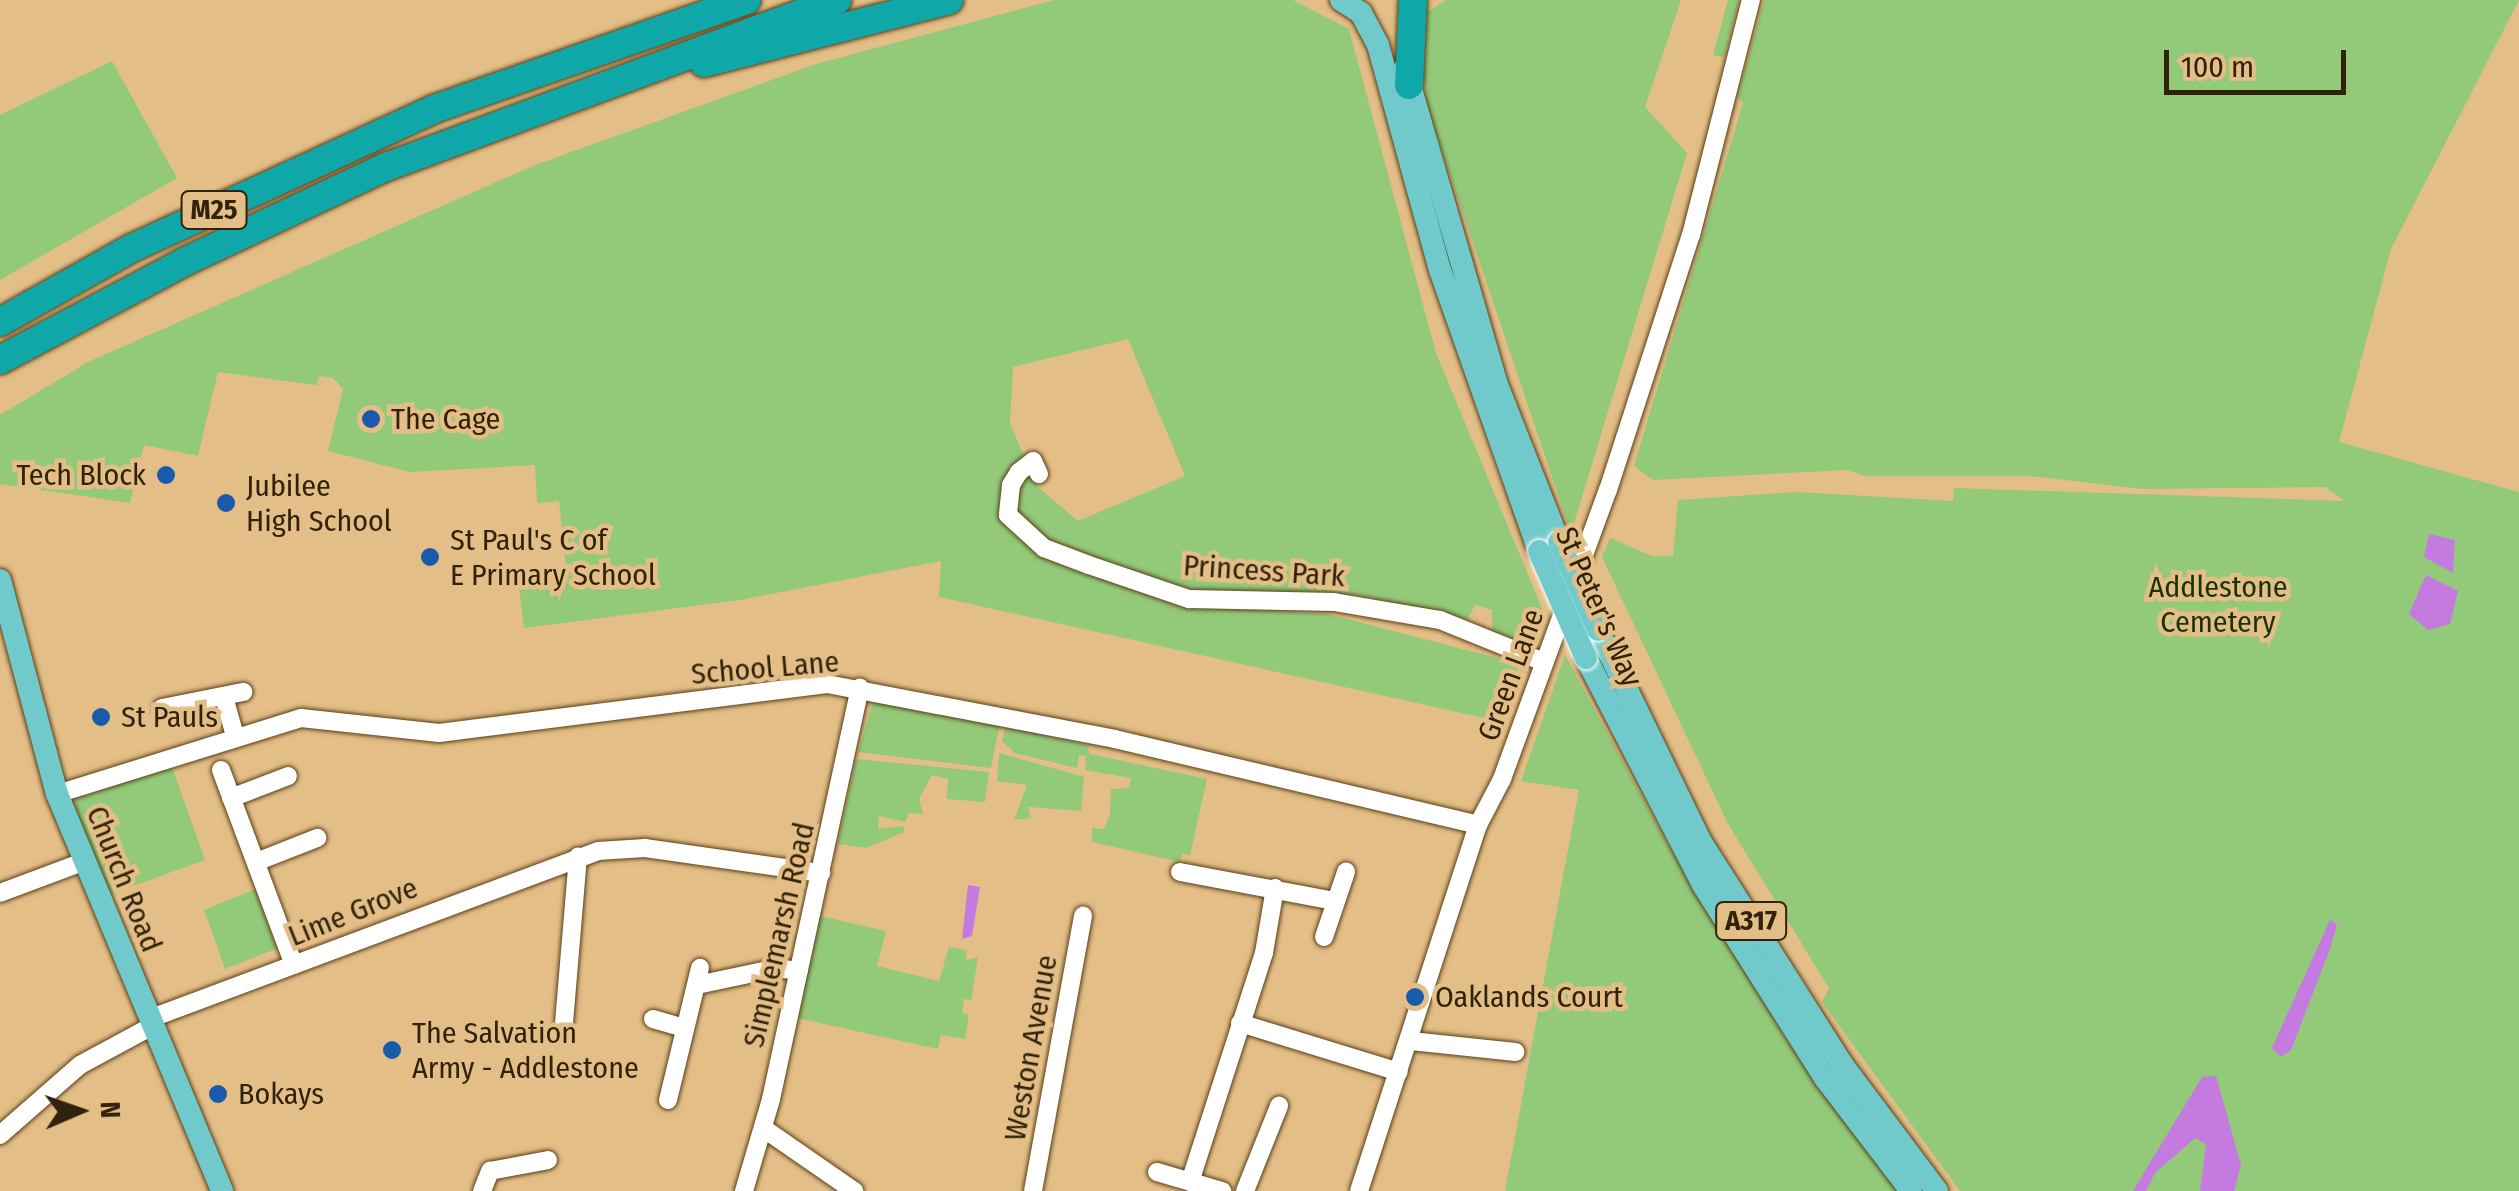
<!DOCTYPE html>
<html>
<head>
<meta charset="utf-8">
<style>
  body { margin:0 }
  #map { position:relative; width:2519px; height:1191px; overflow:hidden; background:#e4be87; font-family:"Fira Sans Condensed",sans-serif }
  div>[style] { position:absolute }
  .green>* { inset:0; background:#92ca7a }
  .water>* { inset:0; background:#c57ae0 }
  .roads { filter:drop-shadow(0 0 2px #593f15) drop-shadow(0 0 2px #593f15) }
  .minor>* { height:18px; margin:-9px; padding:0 9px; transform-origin:9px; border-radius:9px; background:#fff }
  .major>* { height:22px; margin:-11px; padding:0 11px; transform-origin:11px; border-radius:11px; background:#70cacb }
  .highway>* { height:28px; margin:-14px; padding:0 14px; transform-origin:14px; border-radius:14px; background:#10a7a9 }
  .bridges { filter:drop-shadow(0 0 2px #fff) drop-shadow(0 0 2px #fff) }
  .major-bridge>* { height:22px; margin:-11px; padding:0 11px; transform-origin:11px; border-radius:11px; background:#70cacb }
  .dots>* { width:28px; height:28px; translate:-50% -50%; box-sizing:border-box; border:5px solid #e4be87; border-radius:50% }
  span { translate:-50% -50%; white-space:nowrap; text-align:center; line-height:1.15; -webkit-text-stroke:9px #e4be87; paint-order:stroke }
  .shield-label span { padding:2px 8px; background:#e4be87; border:2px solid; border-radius:8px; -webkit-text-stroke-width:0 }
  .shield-label { font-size:28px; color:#30220b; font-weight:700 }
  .poi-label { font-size:30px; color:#30220b }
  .left { translate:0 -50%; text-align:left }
  .right { translate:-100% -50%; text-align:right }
  .street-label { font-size:30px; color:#30220b }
  .park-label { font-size:30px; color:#173408 }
  .north { position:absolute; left:30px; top:1061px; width:100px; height:100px; -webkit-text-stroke:8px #e4be87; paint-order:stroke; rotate:88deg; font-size:28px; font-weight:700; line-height:40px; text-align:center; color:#30220b }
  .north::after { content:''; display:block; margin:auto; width:35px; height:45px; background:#30220b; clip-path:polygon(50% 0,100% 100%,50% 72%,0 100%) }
  .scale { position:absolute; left:2164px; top:50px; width:182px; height:45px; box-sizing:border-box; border:5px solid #30220b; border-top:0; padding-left:12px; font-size:30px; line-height:35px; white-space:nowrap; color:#30220b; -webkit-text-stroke:8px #e4be87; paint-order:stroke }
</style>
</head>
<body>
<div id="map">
  <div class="green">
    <div style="clip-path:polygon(evenodd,1054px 0,1293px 0,1349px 29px,1436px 353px,1546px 618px,1532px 646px,1492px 631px,1492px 610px,1475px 605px,1468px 619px,1358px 595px,1194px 592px,1183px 606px,1328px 614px,1520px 664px,1498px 721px,939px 597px,941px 561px,740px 600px,524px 628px,518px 577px,566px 569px,559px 501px,537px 503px,535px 465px,410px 472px,328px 451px,343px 389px,333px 378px,320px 376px,316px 385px,218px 372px,198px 456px,144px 445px,130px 503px,0 484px,0 415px,90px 361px,535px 165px,816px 64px,1054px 0,1128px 339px,1185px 476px,1078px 521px,1038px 487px,1010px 424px,1013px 367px,1128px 339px)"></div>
    <div style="clip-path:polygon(1446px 0,1681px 0,1645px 107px,1687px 153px,1571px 533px,1428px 109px,1415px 20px)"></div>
    <div style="clip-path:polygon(1728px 0,1739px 0,1724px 57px,1713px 55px)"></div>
    <div style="clip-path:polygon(1764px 0,2519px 0,2391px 249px,2339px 442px,2519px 492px,2519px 1191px,1960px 1191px,1822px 1002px,1829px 988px,1728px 824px,1602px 557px,1610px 538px,1652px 556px,1673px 556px,1678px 500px,1796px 492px,1953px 501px,1954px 488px,2345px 501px,2325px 487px,2143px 489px,2030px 476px,1864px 476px,1847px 470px,1653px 480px,1634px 466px,1743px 103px,1738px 96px)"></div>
    <div style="clip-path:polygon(112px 61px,177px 178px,0 280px,0 115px)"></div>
    <div style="clip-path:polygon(1565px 655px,1667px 843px,1803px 1065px,1898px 1191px,1505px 1191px,1579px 790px,1521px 781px)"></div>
    <div style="clip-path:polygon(873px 702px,1000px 724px,991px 768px,858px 752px)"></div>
    <div style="clip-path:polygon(1006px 726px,1087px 745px,1090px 754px,1207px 779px,1190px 855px,1182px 854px,1180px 862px,1092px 842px,1092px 828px,1104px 829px,1110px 814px,1111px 789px,1129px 788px,1131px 778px,1085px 770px,1086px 756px,1079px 755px,1077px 768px,1015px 753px,1002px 741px)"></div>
    <div style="clip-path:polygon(999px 753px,1084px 777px,1081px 811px,1028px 807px,1031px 818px,1014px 820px,1027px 785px,997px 781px)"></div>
    <div style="clip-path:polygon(856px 759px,989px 772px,985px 802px,947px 799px,948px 779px,932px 775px,919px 799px,923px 814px,909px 813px,905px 822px,879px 816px,878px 829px,904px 826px,904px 832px,866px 848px,838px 844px)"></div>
    <div style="clip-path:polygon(171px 764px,205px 860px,108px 895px,71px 795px)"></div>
    <div style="clip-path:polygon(256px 889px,278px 948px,225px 969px,204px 910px)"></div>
    <div style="clip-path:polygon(820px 916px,886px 931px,877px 966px,939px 981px,949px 947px,967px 950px,966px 960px,978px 957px,971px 1000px,964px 999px,962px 1013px,969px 1015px,965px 1039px,941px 1035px,938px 1049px,797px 1018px)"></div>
  </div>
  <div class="water">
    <div style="clip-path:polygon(2429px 534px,2455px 540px,2453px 573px,2424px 557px)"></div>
    <div style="clip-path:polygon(2426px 575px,2458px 591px,2450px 624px,2428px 630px,2409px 614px)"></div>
    <div style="clip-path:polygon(968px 885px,980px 887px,972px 936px,962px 939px)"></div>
    <div style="clip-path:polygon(2330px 920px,2337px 925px,2330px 949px,2291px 1050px,2281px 1057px,2272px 1048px)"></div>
    <div style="clip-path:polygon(2216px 1076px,2241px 1165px,2234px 1191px,2200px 1191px,2206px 1144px,2195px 1138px,2155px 1173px,2146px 1191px,2133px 1191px,2202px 1077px)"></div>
  </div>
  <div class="roads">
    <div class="minor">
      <div style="left:1039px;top:474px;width:14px;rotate:-115deg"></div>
      <div style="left:1033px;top:461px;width:18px;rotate:142deg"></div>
      <div style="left:1019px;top:472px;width:15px;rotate:122deg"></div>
      <div style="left:1011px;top:485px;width:30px;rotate:96deg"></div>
      <div style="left:1008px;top:515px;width:49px;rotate:42.5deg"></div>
      <div style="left:1044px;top:548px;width:48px;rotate:20.7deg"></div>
      <div style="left:1089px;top:565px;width:106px;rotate:18.8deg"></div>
      <div style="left:1189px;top:599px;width:145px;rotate:1.2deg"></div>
      <div style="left:1334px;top:602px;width:108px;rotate:9.6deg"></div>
      <div style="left:1440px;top:620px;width:112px;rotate:22deg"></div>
      <div style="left:224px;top:697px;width:41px;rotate:74.2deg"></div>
      <div style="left:162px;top:708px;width:83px;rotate:-11.2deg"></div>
      <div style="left:221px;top:770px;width:208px;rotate:69.5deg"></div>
      <div style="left:57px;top:794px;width:256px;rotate:-17.3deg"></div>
      <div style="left:301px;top:718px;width:139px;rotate:6.2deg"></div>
      <div style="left:439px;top:733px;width:391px;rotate:-7.2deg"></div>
      <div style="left:827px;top:684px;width:293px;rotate:10.8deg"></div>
      <div style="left:1115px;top:739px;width:373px;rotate:13.3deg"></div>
      <div style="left:231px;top:798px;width:61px;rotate:-21.1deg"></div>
      <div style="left:256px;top:862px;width:66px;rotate:-21.5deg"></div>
      <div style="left:1180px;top:872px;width:158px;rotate:10.6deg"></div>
      <div style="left:0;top:893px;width:89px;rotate:-20.5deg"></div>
      <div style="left:1324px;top:937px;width:69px;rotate:-71.3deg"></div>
      <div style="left:697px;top:985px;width:82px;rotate:-12deg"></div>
      <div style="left:777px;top:968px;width:22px;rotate:8deg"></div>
      <div style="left:149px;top:1019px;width:479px;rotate:-20.5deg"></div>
      <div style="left:598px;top:851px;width:47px;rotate:-3.7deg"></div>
      <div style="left:645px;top:848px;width:178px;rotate:8.1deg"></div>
      <div style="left:653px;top:1019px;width:32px;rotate:16deg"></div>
      <div style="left:564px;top:1023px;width:167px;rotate:-85.2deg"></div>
      <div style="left:1240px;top:1023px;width:166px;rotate:17.1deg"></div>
      <div style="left:1411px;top:1041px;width:105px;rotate:6deg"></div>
      <div style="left:668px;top:1100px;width:136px;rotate:-76.4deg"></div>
      <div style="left:763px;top:1128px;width:111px;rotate:34.7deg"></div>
      <div style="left:0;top:1135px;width:106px;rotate:-41.2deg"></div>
      <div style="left:80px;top:1065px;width:82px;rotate:-28.4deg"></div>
      <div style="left:1157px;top:1172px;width:68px;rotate:16.3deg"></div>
      <div style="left:1190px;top:1182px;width:241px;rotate:-72.1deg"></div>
      <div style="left:1264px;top:953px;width:66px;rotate:-80.4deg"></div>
      <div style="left:482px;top:1191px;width:22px;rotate:-68deg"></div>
      <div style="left:490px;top:1171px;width:59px;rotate:-10.7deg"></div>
      <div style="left:744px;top:1191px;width:96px;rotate:-73.6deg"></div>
      <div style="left:771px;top:1099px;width:421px;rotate:-77.8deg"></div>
      <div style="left:1033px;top:1191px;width:280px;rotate:-79.7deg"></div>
      <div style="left:1245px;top:1191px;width:92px;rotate:-68.2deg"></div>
      <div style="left:1359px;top:1191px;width:385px;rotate:-72deg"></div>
      <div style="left:1478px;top:825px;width:52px;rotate:-62.4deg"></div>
      <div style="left:1502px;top:779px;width:308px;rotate:-69.9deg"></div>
      <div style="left:1608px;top:490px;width:268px;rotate:-72deg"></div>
      <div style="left:1691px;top:235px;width:243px;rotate:-75.7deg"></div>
    </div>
    <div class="major">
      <div style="left:1341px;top:0;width:24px;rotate:33deg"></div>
      <div style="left:1361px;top:13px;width:36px;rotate:62deg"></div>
      <div style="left:1378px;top:45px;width:233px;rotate:74.6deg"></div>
      <div style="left:1440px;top:270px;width:298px;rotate:70.6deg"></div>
      <div style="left:1405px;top:68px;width:327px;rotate:73.8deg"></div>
      <div style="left:1496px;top:382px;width:172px;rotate:68.5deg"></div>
      <div style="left:0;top:580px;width:221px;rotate:75.1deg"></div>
      <div style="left:57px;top:794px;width:430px;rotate:67.4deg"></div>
      <div style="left:1598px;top:630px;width:236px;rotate:64.1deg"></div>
      <div style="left:1701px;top:842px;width:262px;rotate:57.6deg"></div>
      <div style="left:1841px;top:1063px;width:160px;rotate:53.1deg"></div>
      <div style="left:1586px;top:658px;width:255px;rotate:62.7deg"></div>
      <div style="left:1703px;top:885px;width:228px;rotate:57.7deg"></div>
      <div style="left:1825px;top:1078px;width:142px;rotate:52.7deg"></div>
    </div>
    <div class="highway">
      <div style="left:704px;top:63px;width:253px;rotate:-14.4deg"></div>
      <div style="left:1409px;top:85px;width:85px;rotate:-87.3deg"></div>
      <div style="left:0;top:322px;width:151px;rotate:-29.3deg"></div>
      <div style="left:132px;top:248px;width:332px;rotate:-24.7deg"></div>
      <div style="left:434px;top:109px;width:331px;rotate:-19.2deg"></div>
      <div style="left:0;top:360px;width:211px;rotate:-28deg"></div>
      <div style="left:186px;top:261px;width:221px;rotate:-25.2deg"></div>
      <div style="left:386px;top:167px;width:481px;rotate:-20.3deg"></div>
    </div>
  </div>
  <div class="bridges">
    <div class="major-bridge">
      <div style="left:1559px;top:542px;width:96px;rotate:66.1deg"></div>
      <div style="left:1539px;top:551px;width:117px;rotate:66.3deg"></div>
    </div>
  </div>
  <div class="dots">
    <div style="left:371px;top:419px;background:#1a5aab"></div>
    <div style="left:166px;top:475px;background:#1a5aab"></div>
    <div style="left:226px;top:503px;background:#1a5aab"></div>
    <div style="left:430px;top:557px;background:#1a5aab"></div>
    <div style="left:101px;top:717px;background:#1a5aab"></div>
    <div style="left:1415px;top:997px;background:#1a5aab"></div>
    <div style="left:392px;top:1050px;background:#1a5aab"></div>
    <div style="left:218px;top:1094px;background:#1a5aab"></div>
  </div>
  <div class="shield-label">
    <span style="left:214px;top:210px">M25</span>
    <span style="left:1751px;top:921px">A317</span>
  </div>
  <div class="poi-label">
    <span class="left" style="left:391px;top:419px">The Cage</span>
    <span class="right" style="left:146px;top:475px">Tech Block</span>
    <span class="left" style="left:246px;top:503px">Jubilee<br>High School</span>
    <span class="left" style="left:450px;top:557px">St Paul's C of<br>E Primary School</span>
    <span class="left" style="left:121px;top:717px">St Pauls</span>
    <span class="left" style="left:1435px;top:997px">Oaklands Court</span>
    <span class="left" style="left:412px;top:1050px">The Salvation<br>Army - Addlestone</span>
    <span class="left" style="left:238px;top:1094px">Bokays</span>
  </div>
  <div class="street-label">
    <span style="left:1264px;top:571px;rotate:4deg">Princess Park</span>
    <span style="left:1599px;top:607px;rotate:66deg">St Peter's Way</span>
    <span style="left:765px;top:668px;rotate:-5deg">School Lane</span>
    <span style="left:1511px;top:675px;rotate:-70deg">Green Lane</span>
    <span style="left:124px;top:879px;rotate:68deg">Church Road</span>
    <span style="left:353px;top:912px;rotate:-22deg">Lime Grove</span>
    <span style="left:779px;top:935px;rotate:-77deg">Simplemarsh Road</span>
    <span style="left:1031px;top:1048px;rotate:-80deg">Weston Avenue</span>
  </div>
  <div class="park-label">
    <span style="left:2218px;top:604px">Addlestone<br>Cemetery</span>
  </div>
  <div class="north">N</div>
  <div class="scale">100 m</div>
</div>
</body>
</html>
